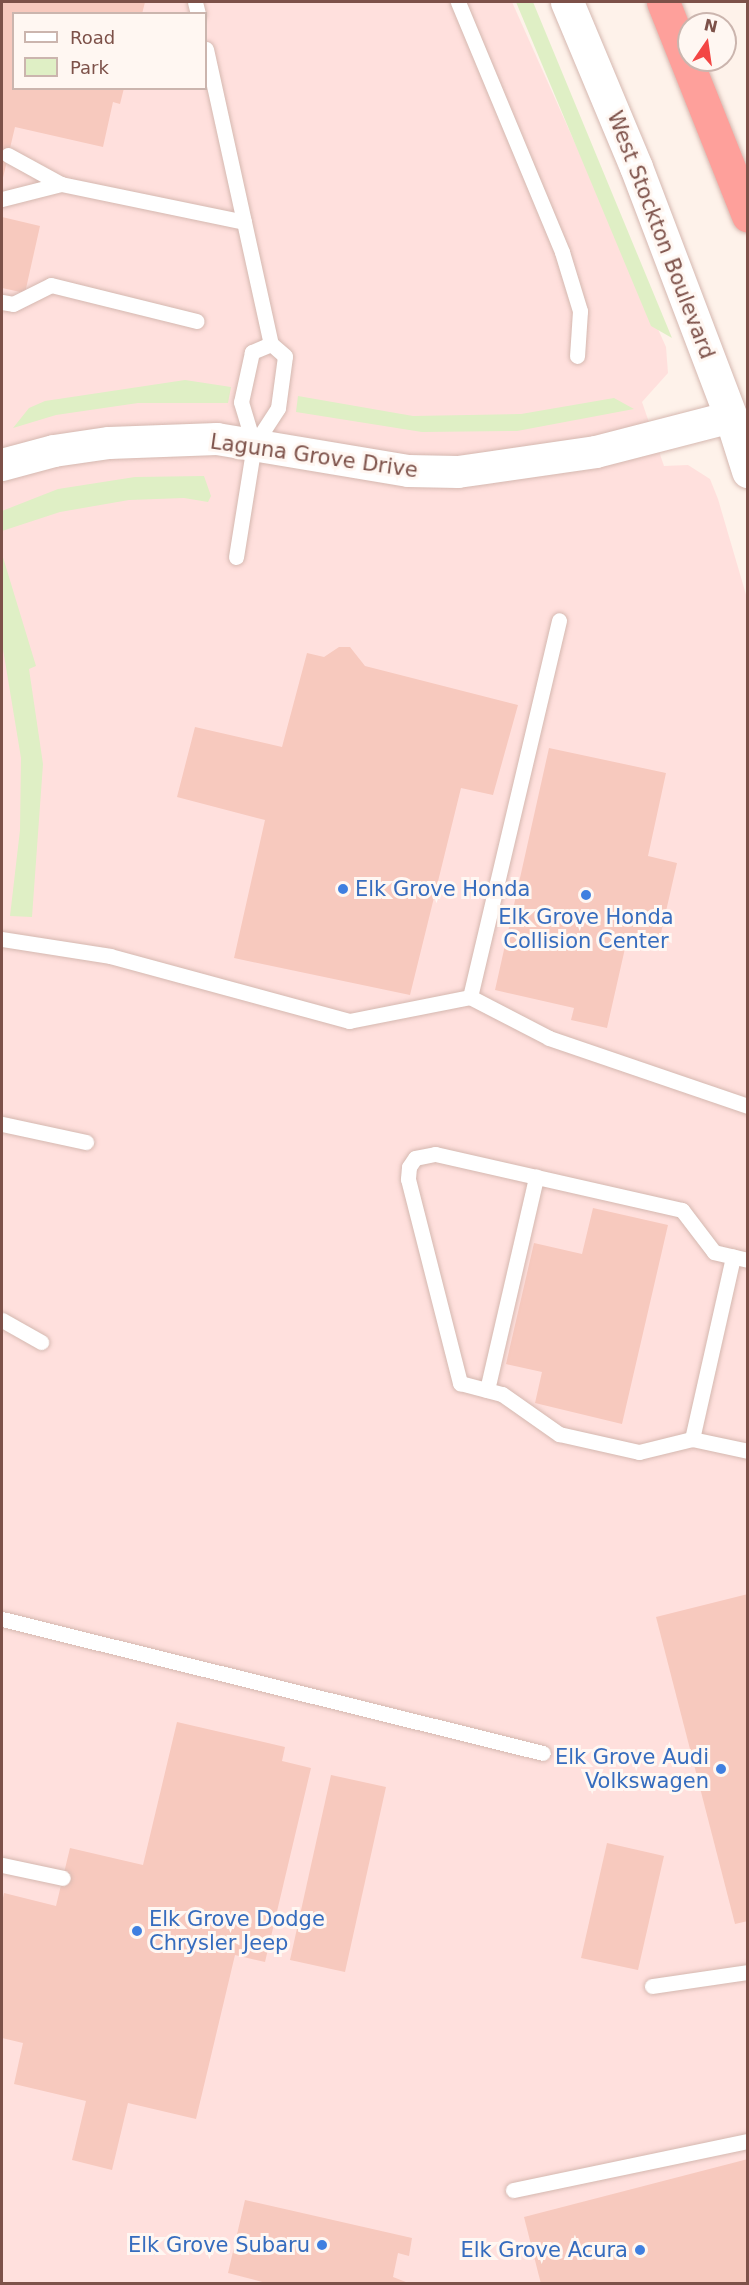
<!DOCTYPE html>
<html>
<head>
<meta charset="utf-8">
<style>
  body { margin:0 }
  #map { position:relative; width:749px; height:2285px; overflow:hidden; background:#fef2ea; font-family:"DejaVu Sans",sans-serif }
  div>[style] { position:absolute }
  .commercial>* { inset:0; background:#ffe0dd }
  .green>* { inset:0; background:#dfefc5 }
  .building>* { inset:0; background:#f7c9be }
  .roads { filter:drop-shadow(0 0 2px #d5b8b0) drop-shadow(0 0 2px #d5b8b0) }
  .service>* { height:15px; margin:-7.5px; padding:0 7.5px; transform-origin:7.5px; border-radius:7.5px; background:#fff }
  .minor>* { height:32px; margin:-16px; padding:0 16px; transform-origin:16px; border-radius:16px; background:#fff }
  .tertiary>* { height:33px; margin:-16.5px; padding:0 16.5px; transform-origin:16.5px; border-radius:16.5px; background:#fff }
  .motorway>* { height:33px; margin:-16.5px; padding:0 16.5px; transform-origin:16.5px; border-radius:16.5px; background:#fea09b }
  .dots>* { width:16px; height:16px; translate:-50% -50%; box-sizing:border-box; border:3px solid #fff7f2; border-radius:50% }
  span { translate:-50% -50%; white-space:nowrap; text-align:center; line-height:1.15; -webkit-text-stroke:6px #fff7f2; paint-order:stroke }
  .street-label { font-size:21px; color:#7d5149 }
  .shop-label { font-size:21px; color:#366cbe }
  .left { translate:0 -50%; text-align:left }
  .right { translate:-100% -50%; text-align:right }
  .frame { position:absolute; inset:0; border:3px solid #7d5149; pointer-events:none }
  .legend { position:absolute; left:12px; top:12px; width:195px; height:78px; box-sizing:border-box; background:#fff7f2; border:2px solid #cbb5ae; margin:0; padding:8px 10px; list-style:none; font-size:18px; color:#7d5149 }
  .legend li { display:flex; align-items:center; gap:12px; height:30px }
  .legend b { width:30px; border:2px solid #cbb5ae }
  .north { position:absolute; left:677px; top:12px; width:60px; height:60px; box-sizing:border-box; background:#fff7f2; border:2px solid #cbb5ae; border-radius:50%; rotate:13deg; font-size:16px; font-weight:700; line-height:24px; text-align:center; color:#7d5149 }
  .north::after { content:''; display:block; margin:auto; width:21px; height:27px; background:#f34644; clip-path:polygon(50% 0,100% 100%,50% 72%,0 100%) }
</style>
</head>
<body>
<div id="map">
  <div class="commercial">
    <div style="clip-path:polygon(evenodd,2px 2px,512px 2px,666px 347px,668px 373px,642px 402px,664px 466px,688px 465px,710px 479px,718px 499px,747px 598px,747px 2283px,2px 2284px,2px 2px,14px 14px,206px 14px,206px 88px,14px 88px,14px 14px)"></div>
  </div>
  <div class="green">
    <div style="clip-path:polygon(516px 2px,533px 2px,672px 338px,651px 326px)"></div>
    <div style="clip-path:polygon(185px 380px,231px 387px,228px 403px,138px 403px,56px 415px,13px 428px,29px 408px,45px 401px)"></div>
    <div style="clip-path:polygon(298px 396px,413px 416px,521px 414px,614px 398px,634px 409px,517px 431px,422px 432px,296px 412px)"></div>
    <div style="clip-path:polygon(204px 476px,211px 496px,208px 502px,184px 498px,129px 500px,60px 512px,2px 531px,2px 511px,58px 489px,135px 477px)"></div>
    <div style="clip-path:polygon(2px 554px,36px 666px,29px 669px,43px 764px,32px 917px,10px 916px,20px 830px,21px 758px,2px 643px)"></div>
  </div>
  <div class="building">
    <div style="clip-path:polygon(2px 2px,145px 2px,142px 14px,14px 14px,14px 88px,124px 88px,120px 104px,113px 102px,103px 147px,15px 127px,2px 182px)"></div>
    <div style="clip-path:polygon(2px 217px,40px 226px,25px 293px,2px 288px)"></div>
    <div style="clip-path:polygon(339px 647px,350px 647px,365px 666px,518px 705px,493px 795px,461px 788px,410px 995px,234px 958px,265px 820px,177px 797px,195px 727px,282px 747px,307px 653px,324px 657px)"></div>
    <div style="clip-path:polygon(549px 748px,666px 773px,648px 856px,677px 863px,659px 942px,628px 935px,607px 1028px,571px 1020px,574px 1008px,495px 990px)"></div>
    <div style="clip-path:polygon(593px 1208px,668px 1225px,622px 1424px,535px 1403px,542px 1372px,506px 1364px,534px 1243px,582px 1254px)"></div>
    <div style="clip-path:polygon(748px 1594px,748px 1921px,735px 1924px,656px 1617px)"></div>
    <div style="clip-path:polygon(177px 1722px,285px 1747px,282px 1761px,311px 1768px,265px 1962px,235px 1955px,196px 2119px,128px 2103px,112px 2170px,72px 2160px,86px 2101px,14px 2084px,23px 2043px,2px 2038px,2px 1903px,4px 1893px,56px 1906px,70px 1848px,143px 1865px)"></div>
    <div style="clip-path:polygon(331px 1775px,386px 1787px,345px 1972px,290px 1960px)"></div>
    <div style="clip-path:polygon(607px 1843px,664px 1856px,638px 1970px,581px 1958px)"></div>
    <div style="clip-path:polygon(748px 2159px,748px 2284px,541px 2284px,524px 2217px)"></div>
    <div style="clip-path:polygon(245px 2200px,412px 2238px,409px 2256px,398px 2253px,393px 2277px,411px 2284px,270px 2284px,228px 2273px)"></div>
  </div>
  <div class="roads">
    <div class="service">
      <div style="left:195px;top:2px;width:12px;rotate:76deg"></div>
      <div style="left:458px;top:2px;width:271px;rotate:67.4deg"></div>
      <div style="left:562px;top:252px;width:62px;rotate:73deg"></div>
      <div style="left:580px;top:311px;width:45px;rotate:93.8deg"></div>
      <div style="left:206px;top:49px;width:302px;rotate:77.6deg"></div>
      <div style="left:8px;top:155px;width:60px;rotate:28.7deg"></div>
      <div style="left:61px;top:184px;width:187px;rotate:11.7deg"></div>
      <div style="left:2px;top:199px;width:61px;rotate:-14.3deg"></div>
      <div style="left:2px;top:302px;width:11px;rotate:10deg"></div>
      <div style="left:13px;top:304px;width:42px;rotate:-26.6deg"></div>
      <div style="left:51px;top:285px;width:150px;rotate:13.9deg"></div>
      <div style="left:236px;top:557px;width:113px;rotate:-80.9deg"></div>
      <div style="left:254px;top:445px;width:44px;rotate:-57deg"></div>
      <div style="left:278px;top:408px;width:52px;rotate:-82.3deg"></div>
      <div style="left:285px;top:356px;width:18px;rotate:-139deg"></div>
      <div style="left:271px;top:344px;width:21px;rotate:157deg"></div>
      <div style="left:252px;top:352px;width:51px;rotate:102.4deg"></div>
      <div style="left:241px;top:402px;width:45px;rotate:73.2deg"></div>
      <div style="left:2px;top:939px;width:109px;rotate:8.9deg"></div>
      <div style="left:110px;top:956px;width:248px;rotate:15.2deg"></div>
      <div style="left:349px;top:1021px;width:123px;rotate:-11.2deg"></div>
      <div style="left:470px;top:997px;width:387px;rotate:-76.7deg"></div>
      <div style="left:470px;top:997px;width:89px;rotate:27.4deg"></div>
      <div style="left:549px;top:1038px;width:210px;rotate:18.9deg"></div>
      <div style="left:2px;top:1124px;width:86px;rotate:12.1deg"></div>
      <div style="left:748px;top:1260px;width:35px;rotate:-167deg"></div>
      <div style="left:714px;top:1252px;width:53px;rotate:-127.3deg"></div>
      <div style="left:682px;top:1210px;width:253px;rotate:-167.2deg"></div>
      <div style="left:435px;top:1154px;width:20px;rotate:169deg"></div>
      <div style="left:415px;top:1158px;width:11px;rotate:124deg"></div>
      <div style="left:409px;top:1167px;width:12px;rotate:95deg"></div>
      <div style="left:408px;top:1179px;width:211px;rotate:75.7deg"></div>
      <div style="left:460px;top:1383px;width:43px;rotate:14.7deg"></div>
      <div style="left:502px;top:1394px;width:70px;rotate:35.1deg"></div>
      <div style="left:559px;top:1434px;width:82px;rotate:12.7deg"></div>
      <div style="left:639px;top:1452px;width:55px;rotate:-13.8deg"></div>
      <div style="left:692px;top:1439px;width:57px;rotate:12.1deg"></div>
      <div style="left:2px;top:1320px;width:45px;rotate:29.4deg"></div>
      <div style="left:487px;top:1390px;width:219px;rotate:-77deg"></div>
      <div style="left:692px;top:1439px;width:187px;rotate:-77.3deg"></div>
      <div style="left:2px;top:1619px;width:557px;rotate:13.91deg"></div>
      <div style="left:2px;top:1865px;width:62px;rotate:12deg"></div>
      <div style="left:652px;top:1986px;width:97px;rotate:-8.3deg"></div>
      <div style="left:513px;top:2190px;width:240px;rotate:-11.8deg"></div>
    </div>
    <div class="minor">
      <div style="left:2px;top:465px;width:54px;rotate:-15.1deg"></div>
      <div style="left:54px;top:451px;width:56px;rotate:-8.3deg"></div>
      <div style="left:109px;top:443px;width:108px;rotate:-2.1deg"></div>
      <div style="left:217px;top:439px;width:194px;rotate:9.5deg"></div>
      <div style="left:408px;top:471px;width:50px;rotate:1.1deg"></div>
      <div style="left:458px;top:472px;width:139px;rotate:-8.2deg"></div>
      <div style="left:596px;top:452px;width:139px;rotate:-14.5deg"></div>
    </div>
    <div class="tertiary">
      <div style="left:567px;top:2px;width:179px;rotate:67.3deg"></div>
      <div style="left:636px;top:167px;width:267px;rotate:69.2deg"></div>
      <div style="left:731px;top:417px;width:57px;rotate:72.5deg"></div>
    </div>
    <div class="motorway">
      <div style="left:663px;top:2px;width:230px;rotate:68.3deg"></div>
    </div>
  </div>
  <div class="dots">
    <div style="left:343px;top:889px;background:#3f7fe0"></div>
    <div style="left:586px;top:895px;background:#3f7fe0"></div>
    <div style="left:721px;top:1769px;background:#3f7fe0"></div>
    <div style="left:137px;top:1931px;background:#3f7fe0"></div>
    <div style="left:322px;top:2245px;background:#3f7fe0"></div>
    <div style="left:640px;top:2250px;background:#3f7fe0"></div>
  </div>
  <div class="street-label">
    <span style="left:661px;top:235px;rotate:69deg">West Stockton Boulevard</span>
    <span style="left:314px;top:456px;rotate:8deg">Laguna Grove Drive</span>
  </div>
  <div class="shop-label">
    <span class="left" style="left:355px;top:889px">Elk Grove Honda</span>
    <span style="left:586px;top:929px">Elk Grove Honda<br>Collision Center</span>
    <span class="right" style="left:709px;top:1769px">Elk Grove Audi<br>Volkswagen</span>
    <span class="left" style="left:149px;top:1931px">Elk Grove Dodge<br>Chrysler Jeep</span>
    <span class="right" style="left:310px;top:2245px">Elk Grove Subaru</span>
    <span class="right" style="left:628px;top:2250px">Elk Grove Acura</span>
  </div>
  <div class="frame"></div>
  <ul class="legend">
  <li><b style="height:8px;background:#fff"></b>Road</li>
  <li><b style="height:16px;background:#dfefc5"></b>Park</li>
  </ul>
  <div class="north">N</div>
</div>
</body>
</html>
